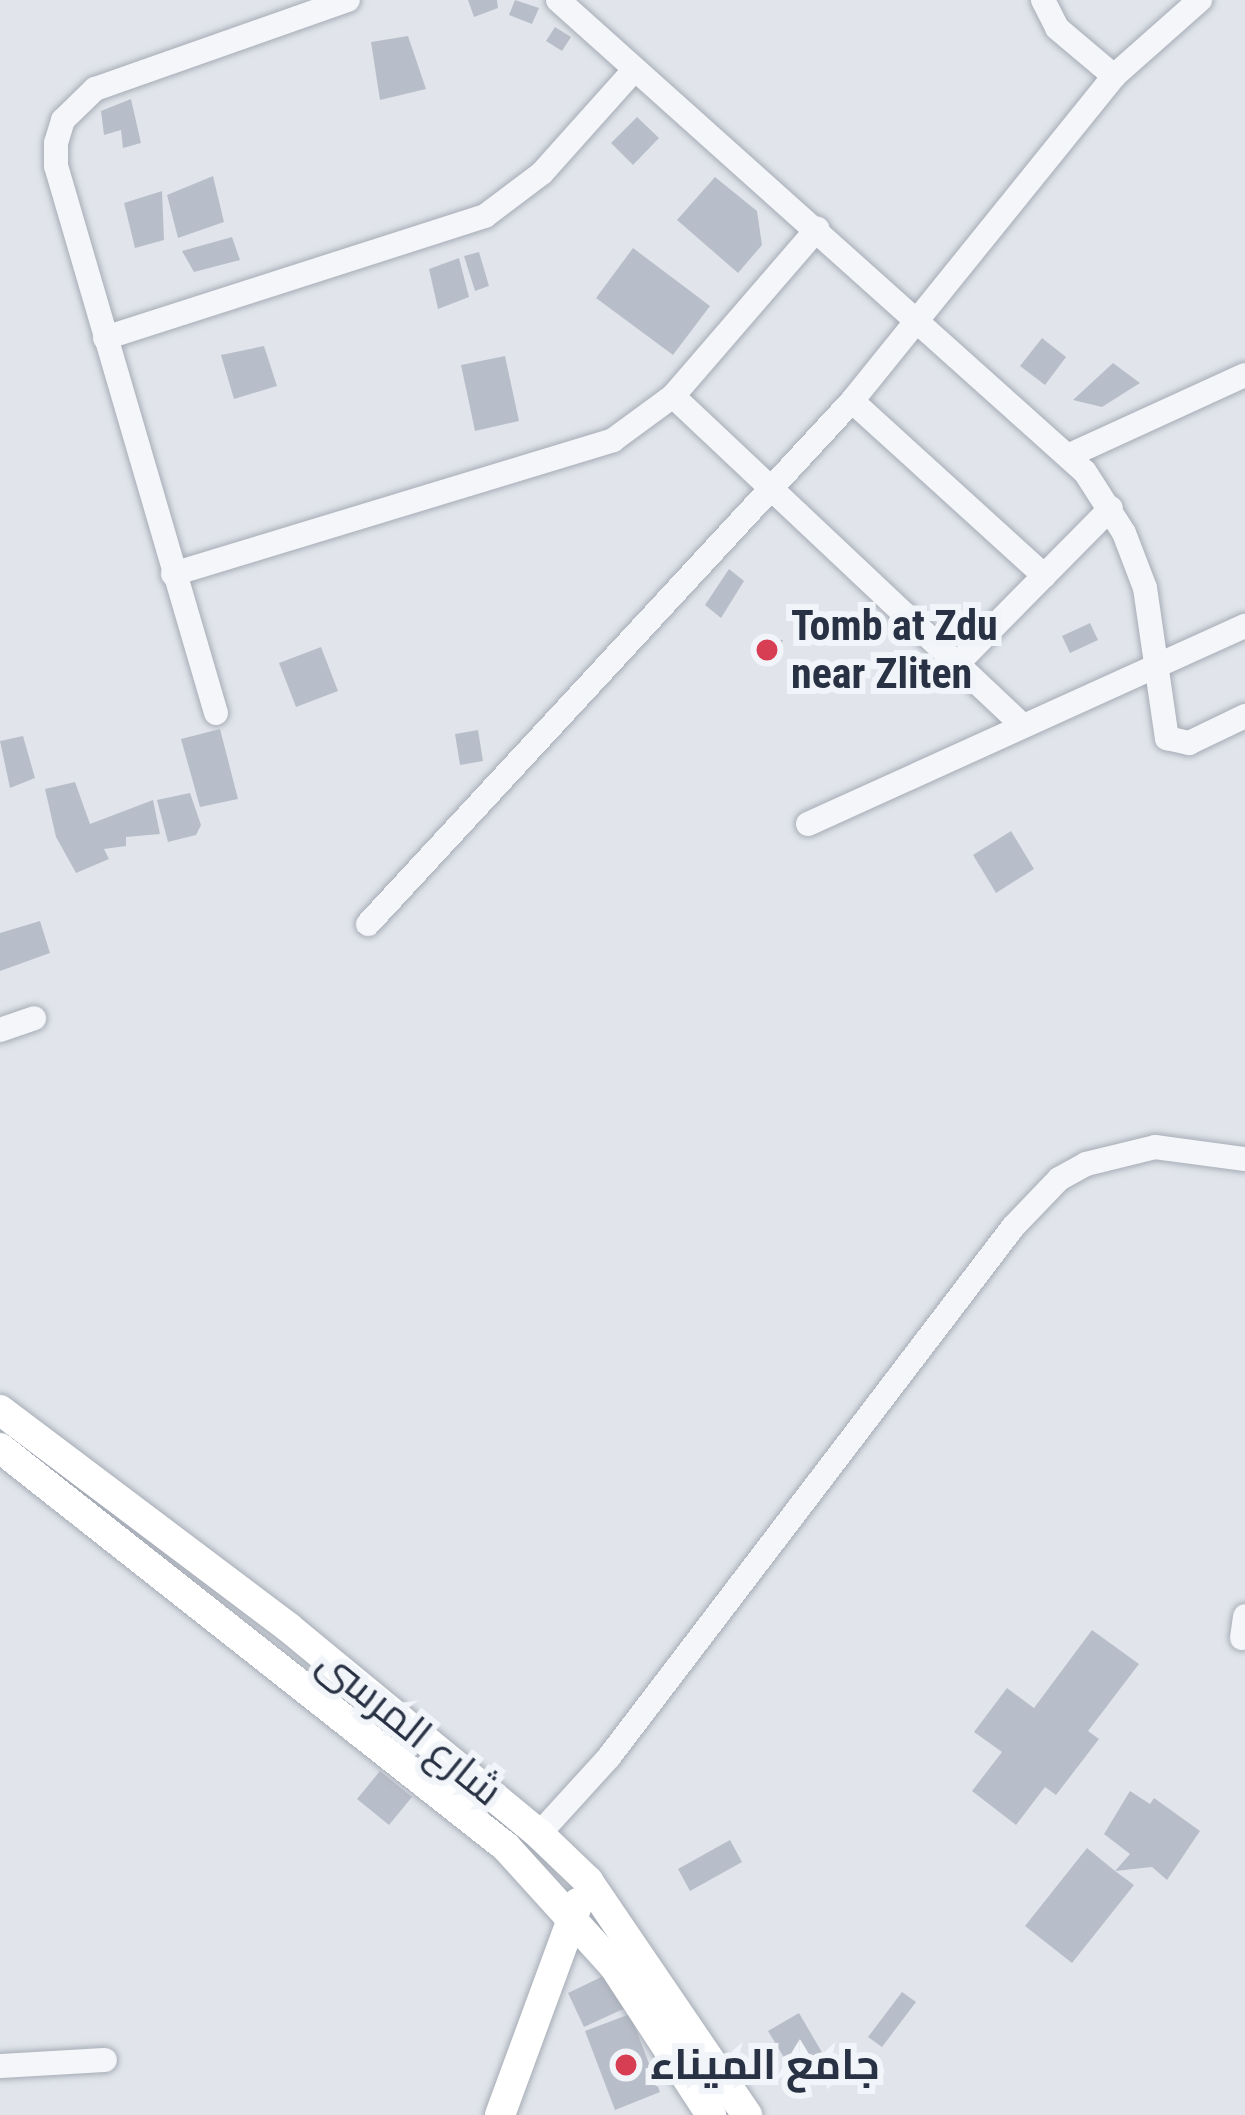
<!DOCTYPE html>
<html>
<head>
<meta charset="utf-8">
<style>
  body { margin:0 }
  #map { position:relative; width:1245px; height:2115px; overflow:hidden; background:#e1e5eb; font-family:"Roboto Condensed",Cairo,sans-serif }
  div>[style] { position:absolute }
  .building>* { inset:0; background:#b8bec9 }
  .roads { filter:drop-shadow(0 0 3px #a6acb6) drop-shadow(0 0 3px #a6acb6) }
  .minor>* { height:24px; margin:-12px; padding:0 12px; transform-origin:12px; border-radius:12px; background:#f5f6f9 }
  .major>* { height:30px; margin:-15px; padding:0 15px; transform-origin:15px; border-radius:15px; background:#fff }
  .dots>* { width:33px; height:33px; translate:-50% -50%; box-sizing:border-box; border:6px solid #f1f4f8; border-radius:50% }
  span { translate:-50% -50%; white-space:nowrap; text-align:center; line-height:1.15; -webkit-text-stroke:12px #f1f4f8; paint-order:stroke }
  .poi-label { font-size:42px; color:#283244; font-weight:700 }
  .left { translate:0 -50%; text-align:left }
  .street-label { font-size:42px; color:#283244 }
</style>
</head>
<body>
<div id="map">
  <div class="building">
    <div style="clip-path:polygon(468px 0,497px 0,498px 8px,474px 17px)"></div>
    <div style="clip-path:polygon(515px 0,539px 8px,532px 24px,509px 15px)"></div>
    <div style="clip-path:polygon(555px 27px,571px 37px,562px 51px,546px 41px)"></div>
    <div style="clip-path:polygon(408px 36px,426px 89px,380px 100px,371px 42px)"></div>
    <div style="clip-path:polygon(131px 99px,141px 143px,123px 148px,121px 130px,104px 135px,101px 111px)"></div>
    <div style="clip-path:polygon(637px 117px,659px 138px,633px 165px,611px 143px)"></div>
    <div style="clip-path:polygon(213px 176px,224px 222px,178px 238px,167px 195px)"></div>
    <div style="clip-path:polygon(715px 177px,757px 211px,762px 245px,738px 273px,677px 220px)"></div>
    <div style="clip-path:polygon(162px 191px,164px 240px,135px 248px,124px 203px)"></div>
    <div style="clip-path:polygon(232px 237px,240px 260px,194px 272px,182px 251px)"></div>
    <div style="clip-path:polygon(633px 248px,710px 306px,673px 355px,596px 298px)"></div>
    <div style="clip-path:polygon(479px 252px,489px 286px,475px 291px,464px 256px)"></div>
    <div style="clip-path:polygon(459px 258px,469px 297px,438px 309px,429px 269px)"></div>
    <div style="clip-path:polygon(1042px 338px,1066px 357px,1045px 385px,1020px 366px)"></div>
    <div style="clip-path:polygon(264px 346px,277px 386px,234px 399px,221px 355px)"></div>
    <div style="clip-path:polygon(505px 356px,519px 421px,475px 431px,461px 365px)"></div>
    <div style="clip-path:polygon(1113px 363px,1140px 383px,1102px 407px,1073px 400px)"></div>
    <div style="clip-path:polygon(729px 569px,744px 581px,721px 618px,705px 605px)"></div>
    <div style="clip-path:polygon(1090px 623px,1098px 640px,1070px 653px,1062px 636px)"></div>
    <div style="clip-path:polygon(758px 639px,783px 640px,773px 661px,753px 659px)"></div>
    <div style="clip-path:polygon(321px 647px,338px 691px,296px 707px,279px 663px)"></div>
    <div style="clip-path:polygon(220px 729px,238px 799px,200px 807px,181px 739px)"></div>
    <div style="clip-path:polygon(478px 730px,483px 761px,460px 765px,455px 734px)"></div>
    <div style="clip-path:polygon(23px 736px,35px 778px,10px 788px,0 741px)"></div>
    <div style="clip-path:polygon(75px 782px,90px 824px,153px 800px,160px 834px,126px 837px,126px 846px,104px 849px,109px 859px,76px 873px,56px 837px,45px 789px)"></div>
    <div style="clip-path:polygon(190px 793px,201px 825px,196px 835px,168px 842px,157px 800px)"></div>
    <div style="clip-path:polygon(1011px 831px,1034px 869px,996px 893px,973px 855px)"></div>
    <div style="clip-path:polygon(40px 921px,50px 953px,0 971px,0 933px)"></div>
    <div style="clip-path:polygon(1092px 1630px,1139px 1664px,1088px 1731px,1099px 1739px,1056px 1795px,1045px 1787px,1016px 1825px,972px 1791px,1002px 1752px,974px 1732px,1007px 1688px,1034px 1708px)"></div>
    <div style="clip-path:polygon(380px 1771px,412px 1797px,389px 1825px,357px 1799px)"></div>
    <div style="clip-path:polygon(1130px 1791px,1150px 1804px,1154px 1798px,1200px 1831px,1167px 1880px,1152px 1867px,1115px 1871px,1134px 1885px,1072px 1963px,1025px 1926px,1087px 1848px,1115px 1871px,1130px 1854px,1104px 1834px)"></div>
    <div style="clip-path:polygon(730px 1840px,742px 1862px,690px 1891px,678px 1869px)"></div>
    <div style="clip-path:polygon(616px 1970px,632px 2005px,584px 2027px,568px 1993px)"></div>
    <div style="clip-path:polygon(902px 1992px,916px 2002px,882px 2047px,868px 2037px)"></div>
    <div style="clip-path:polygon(799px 2013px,830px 2066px,800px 2084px,768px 2031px)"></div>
    <div style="clip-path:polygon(630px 2014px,660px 2092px,615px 2110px,585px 2031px)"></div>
  </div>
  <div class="roads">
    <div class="minor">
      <div style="left:558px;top:0;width:707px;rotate:41.85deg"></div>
      <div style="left:1085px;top:472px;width:72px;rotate:57.4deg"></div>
      <div style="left:1124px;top:533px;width:59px;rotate:69.1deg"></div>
      <div style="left:1145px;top:588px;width:152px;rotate:81.7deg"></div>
      <div style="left:1167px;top:738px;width:23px;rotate:13deg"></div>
      <div style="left:1189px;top:743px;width:62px;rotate:-25.7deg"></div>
      <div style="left:1043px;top:0;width:31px;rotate:63deg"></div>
      <div style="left:1057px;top:28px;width:75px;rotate:40.1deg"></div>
      <div style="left:105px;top:338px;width:399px;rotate:-17.8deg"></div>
      <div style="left:485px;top:216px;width:71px;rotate:-37deg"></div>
      <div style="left:542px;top:173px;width:138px;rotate:-48.2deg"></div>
      <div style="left:673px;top:396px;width:481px;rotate:43.3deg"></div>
      <div style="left:852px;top:401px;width:260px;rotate:42.3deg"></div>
      <div style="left:1070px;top:455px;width:192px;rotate:-24.6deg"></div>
      <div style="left:173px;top:574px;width:460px;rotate:-16.9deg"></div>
      <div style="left:613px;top:440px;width:74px;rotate:-36.3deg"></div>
      <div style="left:673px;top:396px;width:221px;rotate:-49.2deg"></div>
      <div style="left:957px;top:664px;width:219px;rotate:-45.4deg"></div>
      <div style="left:216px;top:713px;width:570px;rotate:-106.3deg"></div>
      <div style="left:56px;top:166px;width:23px;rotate:-90deg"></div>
      <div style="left:56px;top:143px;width:24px;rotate:-73deg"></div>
      <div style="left:63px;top:120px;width:45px;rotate:-44.1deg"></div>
      <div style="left:95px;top:89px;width:268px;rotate:-19.4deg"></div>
      <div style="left:808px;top:824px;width:480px;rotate:-24.4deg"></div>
      <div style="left:368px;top:924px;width:713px;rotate:-47.22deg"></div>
      <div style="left:852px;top:401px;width:417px;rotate:-51.1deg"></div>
      <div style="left:1114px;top:76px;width:115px;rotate:-41.5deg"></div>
      <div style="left:0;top:1030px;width:36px;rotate:-19deg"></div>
      <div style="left:1242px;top:1638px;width:22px;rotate:-82deg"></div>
      <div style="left:539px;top:1834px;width:104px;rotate:-47.7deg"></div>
      <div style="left:609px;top:1757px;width:666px;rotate:-52.68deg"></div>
      <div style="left:1013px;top:1227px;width:66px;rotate:-46.2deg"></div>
      <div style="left:1059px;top:1179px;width:31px;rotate:-29deg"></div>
      <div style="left:1086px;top:1164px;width:71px;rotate:-13.8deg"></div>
      <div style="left:1155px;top:1147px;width:91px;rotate:7.6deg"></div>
      <div style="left:0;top:2066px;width:105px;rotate:-3.3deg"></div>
    </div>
    <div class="major">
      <div style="left:0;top:1410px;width:361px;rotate:37deg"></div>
      <div style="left:288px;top:1627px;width:325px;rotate:39.5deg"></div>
      <div style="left:539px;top:1834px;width:68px;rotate:43.8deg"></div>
      <div style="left:588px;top:1881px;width:283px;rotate:55.8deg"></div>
      <div style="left:0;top:1448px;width:644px;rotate:38.26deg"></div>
      <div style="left:506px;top:1847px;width:161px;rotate:47.8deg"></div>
      <div style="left:614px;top:1966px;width:178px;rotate:56.9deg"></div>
      <div style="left:500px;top:2115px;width:226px;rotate:-69.8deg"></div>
    </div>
  </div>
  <div class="dots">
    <div style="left:767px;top:650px;background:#d83e53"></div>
    <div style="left:626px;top:2065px;background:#d83e53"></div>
  </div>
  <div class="poi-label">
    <span class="left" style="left:791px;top:650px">Tomb at Zdu<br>near Zliten</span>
    <span class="left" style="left:650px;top:2065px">جامع الميناء</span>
  </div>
  <div class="street-label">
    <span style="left:410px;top:1727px;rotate:39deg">شارع المرسى</span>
  </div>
</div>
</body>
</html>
